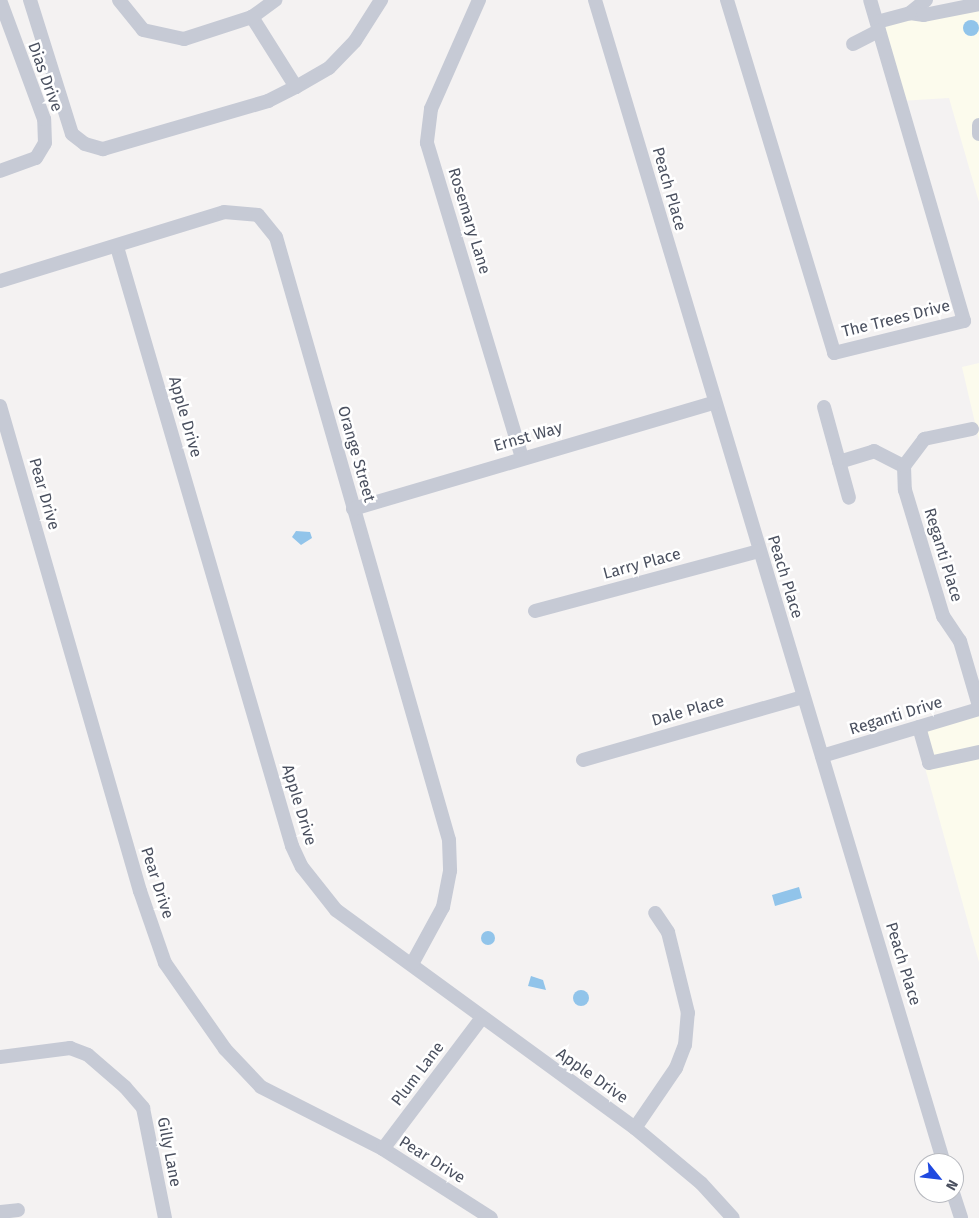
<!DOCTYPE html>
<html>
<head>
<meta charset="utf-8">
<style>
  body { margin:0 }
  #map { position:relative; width:979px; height:1218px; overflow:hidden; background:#f4f2f2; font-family:"Fira Sans",sans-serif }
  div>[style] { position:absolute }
  .commercial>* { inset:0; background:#fcfbed }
  .water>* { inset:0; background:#91c4ea }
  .round { border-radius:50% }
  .minor>* { height:14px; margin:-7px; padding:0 7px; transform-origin:7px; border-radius:7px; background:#c6cad5 }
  span { translate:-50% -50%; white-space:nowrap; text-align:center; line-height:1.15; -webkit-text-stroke:5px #fff; paint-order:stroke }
  .street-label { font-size:16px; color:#4a505f }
  .north { position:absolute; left:914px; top:1153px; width:50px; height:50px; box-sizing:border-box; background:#fff; border:1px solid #b7b9bf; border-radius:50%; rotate:119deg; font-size:14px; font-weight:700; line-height:20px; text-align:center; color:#4a505f }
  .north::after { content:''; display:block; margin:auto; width:18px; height:22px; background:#1f49e0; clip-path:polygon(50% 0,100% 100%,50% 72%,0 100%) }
</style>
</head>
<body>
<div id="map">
  <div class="commercial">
    <div style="clip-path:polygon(979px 4px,979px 202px,949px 98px,900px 101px,877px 22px)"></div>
    <div style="clip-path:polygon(979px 363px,979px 440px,962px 367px)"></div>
    <div style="clip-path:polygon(979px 709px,979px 962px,914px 728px)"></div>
  </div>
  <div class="water">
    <div class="round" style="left:963px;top:20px;width:16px;height:16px"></div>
    <div style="clip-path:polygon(296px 531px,310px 532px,312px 538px,301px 545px,292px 537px)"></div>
    <div style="clip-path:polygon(799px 887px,802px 898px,775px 906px,772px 895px)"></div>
    <div class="round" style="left:481px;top:931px;width:14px;height:14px"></div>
    <div style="clip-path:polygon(531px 976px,543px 980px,546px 990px,528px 986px)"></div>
    <div class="round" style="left:573px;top:990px;width:16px;height:16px"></div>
  </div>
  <div class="minor">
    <div style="left:30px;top:0;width:140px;rotate:72.6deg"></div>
    <div style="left:72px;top:134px;width:16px;rotate:38deg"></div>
    <div style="left:85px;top:144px;width:19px;rotate:16deg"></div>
    <div style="left:103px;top:149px;width:172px;rotate:-16.2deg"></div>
    <div style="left:268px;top:101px;width:31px;rotate:-27deg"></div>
    <div style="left:296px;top:87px;width:83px;rotate:-122.2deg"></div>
    <div style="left:119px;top:0;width:38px;rotate:51deg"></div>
    <div style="left:143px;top:30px;width:42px;rotate:12.4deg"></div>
    <div style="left:184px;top:39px;width:71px;rotate:-17.9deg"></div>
    <div style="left:252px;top:17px;width:29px;rotate:-36deg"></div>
    <div style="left:479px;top:0;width:119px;rotate:113.8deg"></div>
    <div style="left:431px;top:109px;width:34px;rotate:97deg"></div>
    <div style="left:427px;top:143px;width:328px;rotate:73.2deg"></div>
    <div style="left:595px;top:0;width:1214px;rotate:73.3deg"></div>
    <div style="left:727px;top:0;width:369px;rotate:73.1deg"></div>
    <div style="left:834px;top:353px;width:134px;rotate:-13.8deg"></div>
    <div style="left:964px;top:321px;width:334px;rotate:-106.3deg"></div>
    <div style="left:926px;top:0;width:21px;rotate:141deg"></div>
    <div style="left:910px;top:13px;width:14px;rotate:8deg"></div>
    <div style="left:924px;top:15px;width:56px;rotate:-11.3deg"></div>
    <div style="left:877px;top:22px;width:34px;rotate:-15deg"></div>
    <div style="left:853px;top:44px;width:29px;rotate:-27deg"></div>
    <div style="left:296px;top:87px;width:38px;rotate:-30deg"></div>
    <div style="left:329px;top:68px;width:37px;rotate:-46deg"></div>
    <div style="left:355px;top:41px;width:49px;rotate:-57.6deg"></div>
    <div style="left:979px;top:125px;width:9px;rotate:90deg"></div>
    <div style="left:0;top:171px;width:38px;rotate:-20deg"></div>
    <div style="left:36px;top:158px;width:17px;rotate:-59deg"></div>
    <div style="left:45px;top:143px;width:24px;rotate:-92deg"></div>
    <div style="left:44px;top:119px;width:127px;rotate:-110.3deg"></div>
    <div style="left:117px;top:247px;width:624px;rotate:73.71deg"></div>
    <div style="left:292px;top:846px;width:23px;rotate:65deg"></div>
    <div style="left:302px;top:867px;width:55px;rotate:51.7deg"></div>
    <div style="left:336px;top:910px;width:370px;rotate:36.1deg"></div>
    <div style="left:635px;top:1128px;width:86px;rotate:39.8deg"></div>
    <div style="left:701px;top:1183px;width:47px;rotate:47.6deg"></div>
    <div style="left:0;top:281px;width:234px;rotate:-17.1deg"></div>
    <div style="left:224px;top:212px;width:34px;rotate:5deg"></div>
    <div style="left:258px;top:215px;width:28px;rotate:51deg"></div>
    <div style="left:276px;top:237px;width:627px;rotate:73.99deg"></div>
    <div style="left:449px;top:840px;width:31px;rotate:88deg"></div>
    <div style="left:450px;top:871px;width:37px;rotate:101deg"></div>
    <div style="left:443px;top:907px;width:63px;rotate:118.6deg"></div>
    <div style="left:0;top:406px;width:505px;rotate:73.9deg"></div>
    <div style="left:140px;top:891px;width:76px;rotate:70.9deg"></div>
    <div style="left:165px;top:963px;width:105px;rotate:55.1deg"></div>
    <div style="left:225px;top:1049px;width:52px;rotate:46.5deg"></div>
    <div style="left:261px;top:1087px;width:137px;rotate:26.9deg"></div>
    <div style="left:383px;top:1149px;width:128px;rotate:32.6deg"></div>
    <div style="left:824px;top:407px;width:94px;rotate:74.6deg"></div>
    <div style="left:839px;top:462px;width:37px;rotate:-17deg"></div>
    <div style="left:874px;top:451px;width:34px;rotate:27deg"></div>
    <div style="left:904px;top:466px;width:24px;rotate:88deg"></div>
    <div style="left:905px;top:490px;width:132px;rotate:73.2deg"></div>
    <div style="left:943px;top:616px;width:30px;rotate:56deg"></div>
    <div style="left:960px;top:641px;width:68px;rotate:73.7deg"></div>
    <div style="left:904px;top:466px;width:34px;rotate:-53deg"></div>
    <div style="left:924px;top:439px;width:49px;rotate:-11.8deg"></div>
    <div style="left:353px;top:509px;width:376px;rotate:-16.4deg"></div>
    <div style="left:535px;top:611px;width:232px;rotate:-15deg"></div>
    <div style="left:919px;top:727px;width:37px;rotate:74deg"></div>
    <div style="left:929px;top:763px;width:51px;rotate:-12.4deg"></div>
    <div style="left:822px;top:756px;width:164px;rotate:-16.7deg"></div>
    <div style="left:583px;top:760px;width:228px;rotate:-16deg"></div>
    <div style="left:0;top:1057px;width:71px;rotate:-7.3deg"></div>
    <div style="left:70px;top:1048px;width:19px;rotate:21deg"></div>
    <div style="left:88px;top:1055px;width:49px;rotate:40.9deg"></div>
    <div style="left:125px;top:1087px;width:28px;rotate:49deg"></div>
    <div style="left:143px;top:1108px;width:112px;rotate:78.7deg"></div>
    <div style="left:635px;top:1128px;width:73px;rotate:-55.7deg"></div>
    <div style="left:676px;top:1068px;width:25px;rotate:-69deg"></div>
    <div style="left:685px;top:1045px;width:32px;rotate:-85deg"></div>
    <div style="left:688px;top:1013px;width:83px;rotate:-103.9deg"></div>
    <div style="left:668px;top:932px;width:23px;rotate:-124deg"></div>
    <div style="left:383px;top:1149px;width:163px;rotate:-53deg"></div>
    <div style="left:953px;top:1193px;width:26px;rotate:72deg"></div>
    <div style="left:0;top:1212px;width:18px;rotate:-6deg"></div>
  </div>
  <div class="street-label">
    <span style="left:45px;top:77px;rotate:70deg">Dias Drive</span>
    <span style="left:669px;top:189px;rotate:74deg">Peach Place</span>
    <span style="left:469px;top:221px;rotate:73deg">Rosemary Lane</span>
    <span style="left:896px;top:319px;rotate:-14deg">The Trees Drive</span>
    <span style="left:185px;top:417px;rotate:74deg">Apple Drive</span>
    <span style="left:528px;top:437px;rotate:-16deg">Ernst Way</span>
    <span style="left:356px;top:454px;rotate:74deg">Orange Street</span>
    <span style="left:44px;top:494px;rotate:74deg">Pear Drive</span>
    <span style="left:943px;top:555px;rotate:73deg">Reganti Place</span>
    <span style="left:642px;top:564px;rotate:-15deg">Larry Place</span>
    <span style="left:785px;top:577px;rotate:73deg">Peach Place</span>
    <span style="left:688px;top:711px;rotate:-16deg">Dale Place</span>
    <span style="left:896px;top:716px;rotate:-17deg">Reganti Drive</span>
    <span style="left:299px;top:805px;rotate:73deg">Apple Drive</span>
    <span style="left:157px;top:883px;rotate:72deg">Pear Drive</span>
    <span style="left:903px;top:964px;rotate:73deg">Peach Place</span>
    <span style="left:418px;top:1074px;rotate:-53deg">Plum Lane</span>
    <span style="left:592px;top:1076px;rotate:35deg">Apple Drive</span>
    <span style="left:169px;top:1152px;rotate:79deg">Gilly Lane</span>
    <span style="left:432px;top:1160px;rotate:32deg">Pear Drive</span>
  </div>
  <div class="north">N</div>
</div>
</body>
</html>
